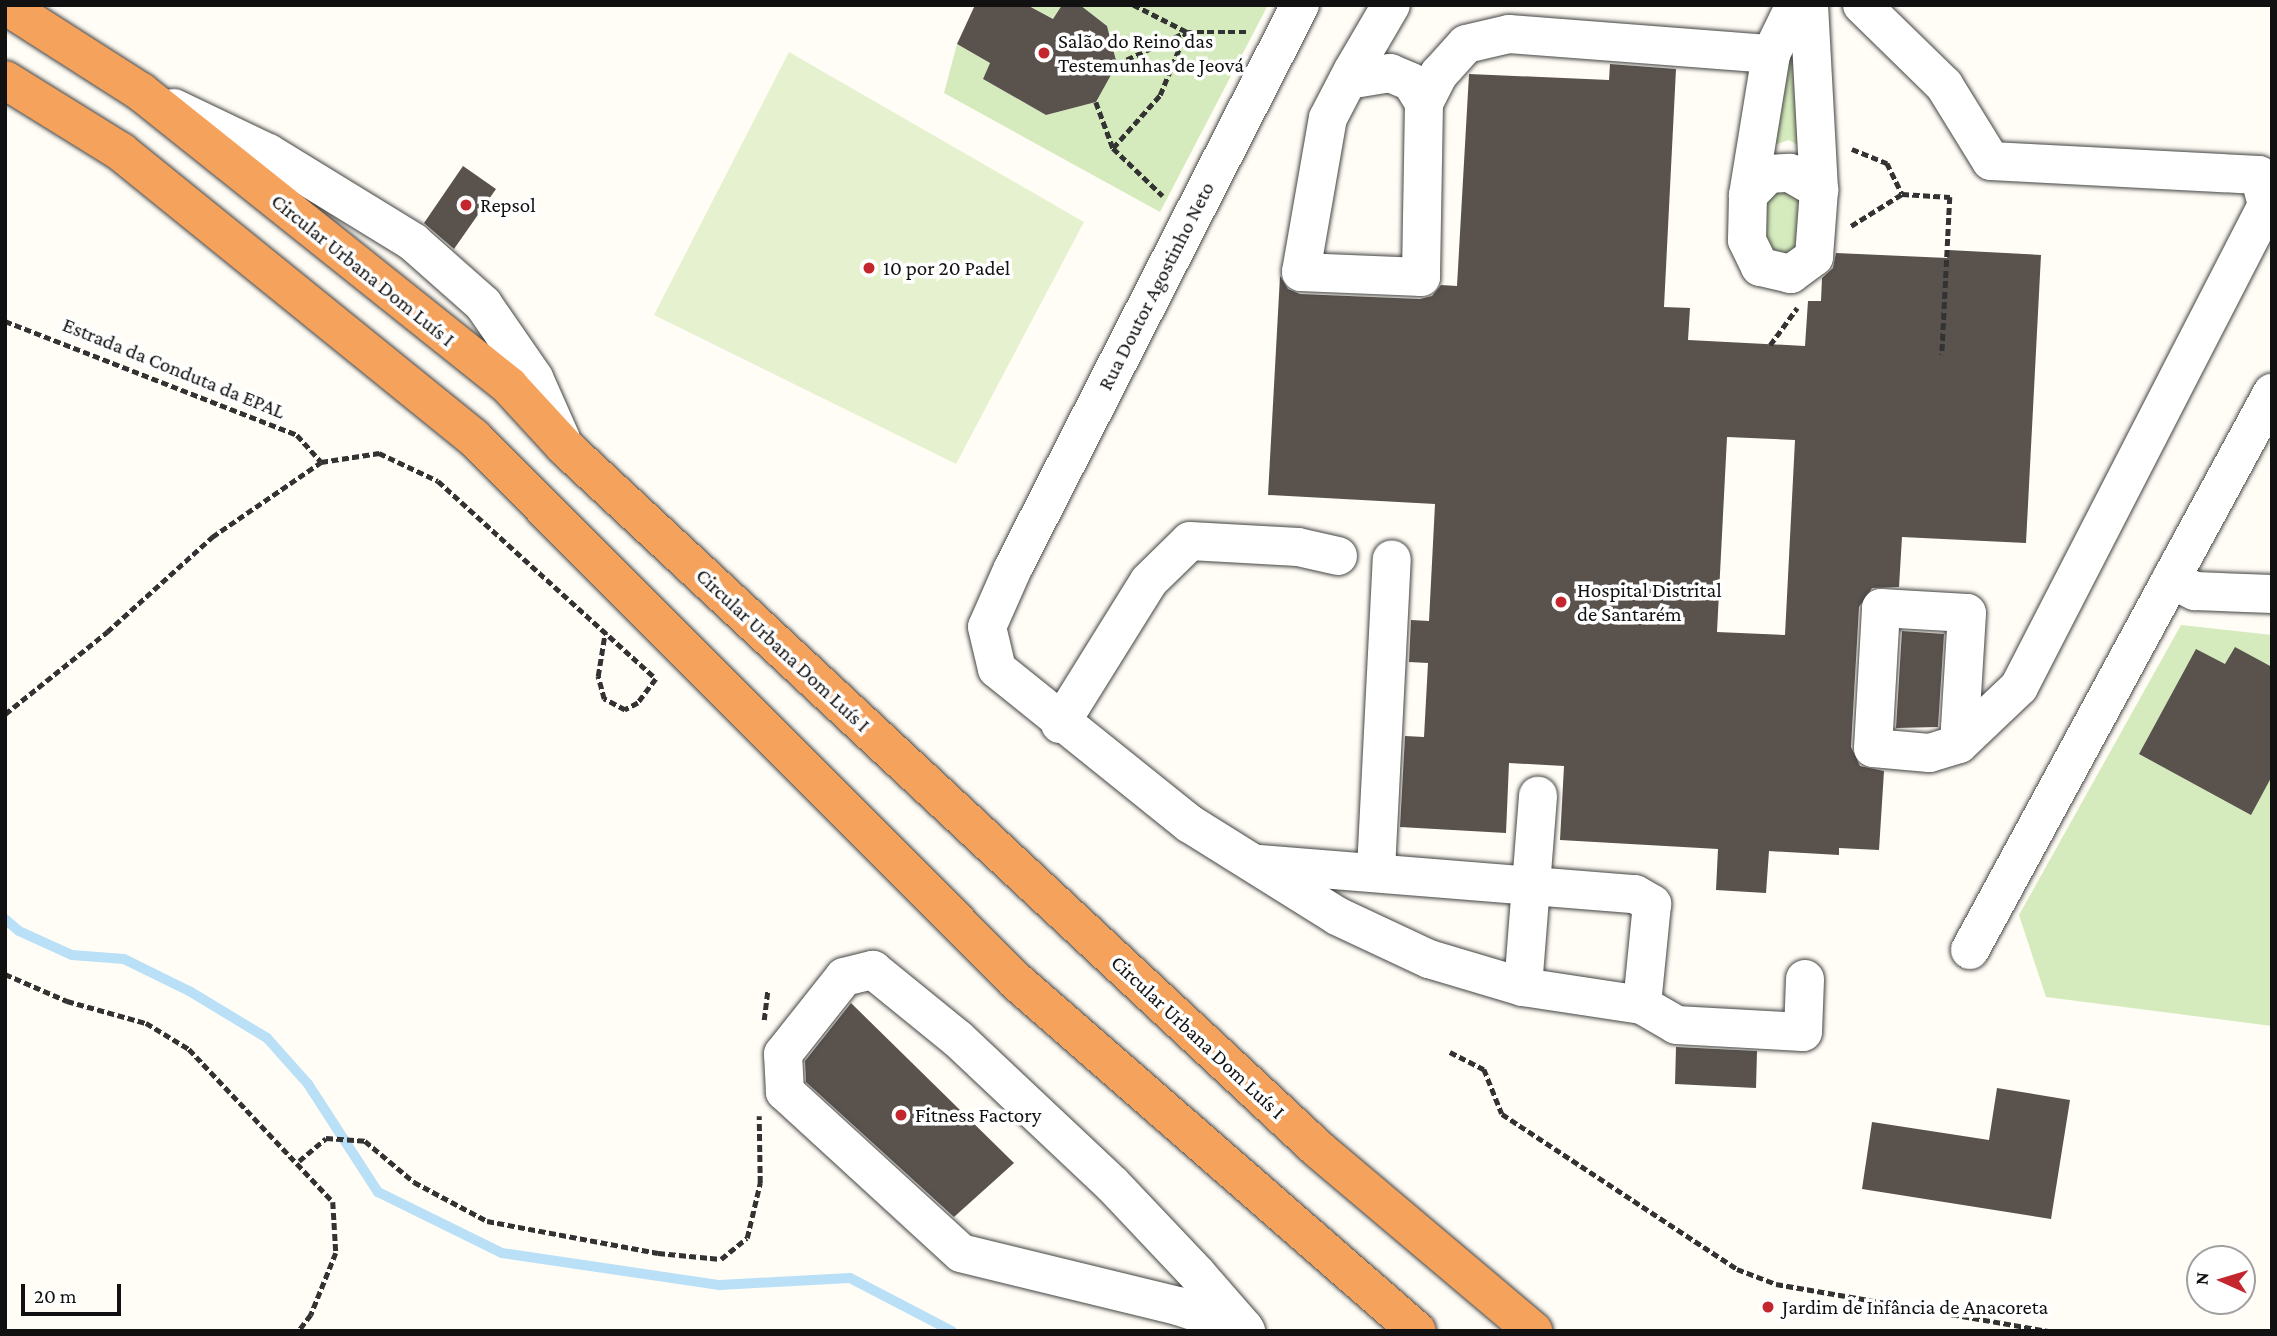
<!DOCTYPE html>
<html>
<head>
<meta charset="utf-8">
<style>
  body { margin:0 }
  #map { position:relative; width:2277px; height:1336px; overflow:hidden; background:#fffdf5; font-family:"Crimson Pro",serif }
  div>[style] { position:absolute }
  .green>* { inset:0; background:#d5ebbd }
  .pitch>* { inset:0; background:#e6f2cf }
  .stream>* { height:10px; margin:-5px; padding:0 5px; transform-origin:5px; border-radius:5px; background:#b9e0f7 }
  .building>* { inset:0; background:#5a524d }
  .path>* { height:4.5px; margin-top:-2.25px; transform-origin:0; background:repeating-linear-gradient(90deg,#333 0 7px,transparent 0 10.5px) }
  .roads { filter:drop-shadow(0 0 2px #444) drop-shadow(0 0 2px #444) }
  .minor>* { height:38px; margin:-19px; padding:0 19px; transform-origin:19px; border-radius:19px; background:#fff }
  .highway>* { height:38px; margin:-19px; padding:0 19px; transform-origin:19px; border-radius:19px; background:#f5a25d }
  .dots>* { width:19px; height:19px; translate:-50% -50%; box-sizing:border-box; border:4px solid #fff; border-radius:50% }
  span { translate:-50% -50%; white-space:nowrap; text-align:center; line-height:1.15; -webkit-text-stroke:7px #fff; paint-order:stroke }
  .poi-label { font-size:21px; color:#111 }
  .left { translate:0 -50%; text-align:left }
  .street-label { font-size:21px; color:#111 }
  .frame { position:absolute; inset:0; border:7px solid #111; pointer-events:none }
  .north { position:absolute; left:2186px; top:1245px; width:70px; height:70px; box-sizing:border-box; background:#fff; border:2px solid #a0a0a0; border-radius:50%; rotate:274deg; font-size:19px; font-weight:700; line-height:28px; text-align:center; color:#111 }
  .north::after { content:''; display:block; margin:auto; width:24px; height:32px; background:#c4262e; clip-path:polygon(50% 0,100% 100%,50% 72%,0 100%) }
  .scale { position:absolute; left:21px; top:1284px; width:100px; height:32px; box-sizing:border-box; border:4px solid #111; border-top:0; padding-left:9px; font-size:21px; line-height:24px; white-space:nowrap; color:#111; -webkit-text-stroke:5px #fff; paint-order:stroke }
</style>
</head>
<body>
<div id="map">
  <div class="green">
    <div style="clip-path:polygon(1027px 5px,1062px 5px,1053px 19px)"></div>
    <div style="clip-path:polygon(1080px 5px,1268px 5px,1160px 212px,944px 93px,957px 44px,990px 63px,983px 79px,1046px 115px,1096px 102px,1117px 63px,1107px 26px)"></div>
    <div style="clip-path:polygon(1795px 34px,1807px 150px,1789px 140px,1768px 147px)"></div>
    <div style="clip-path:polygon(1773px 185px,1800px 186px,1808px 246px,1769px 260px,1761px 198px)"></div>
    <div style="clip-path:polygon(2181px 625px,2272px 635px,2272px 1026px,2046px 997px,2019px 915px)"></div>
  </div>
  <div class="pitch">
    <div style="clip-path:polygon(789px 52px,1084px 222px,956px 464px,654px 315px)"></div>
  </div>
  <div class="stream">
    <div style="left:5px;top:919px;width:18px;rotate:41deg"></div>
    <div style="left:19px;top:931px;width:58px;rotate:24.4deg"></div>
    <div style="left:72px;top:955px;width:52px;rotate:4.4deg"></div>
    <div style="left:124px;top:959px;width:75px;rotate:26.2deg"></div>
    <div style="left:191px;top:992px;width:89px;rotate:31.2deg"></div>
    <div style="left:267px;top:1038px;width:62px;rotate:48.3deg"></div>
    <div style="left:308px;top:1084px;width:129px;rotate:57.1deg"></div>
    <div style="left:378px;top:1192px;width:138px;rotate:26.2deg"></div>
    <div style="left:502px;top:1253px;width:220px;rotate:8.4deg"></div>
    <div style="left:720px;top:1285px;width:130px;rotate:-3.1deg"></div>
    <div style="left:850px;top:1278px;width:115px;rotate:27.5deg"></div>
  </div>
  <div class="building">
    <div style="clip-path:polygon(975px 5px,1027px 5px,1053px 19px,1062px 5px,1080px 5px,1107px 26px,1117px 64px,1096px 102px,1046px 115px,983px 79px,990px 63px,957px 44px)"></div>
    <div style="clip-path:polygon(evenodd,1610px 64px,1676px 69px,1664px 307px,1690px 308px,1688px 340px,1805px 346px,1808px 301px,1821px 301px,1822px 278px,1833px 268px,1836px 253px,1947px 258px,1948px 250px,2041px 255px,2026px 543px,1902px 537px,1899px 587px,1872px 588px,1859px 607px,1851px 747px,1860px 766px,1884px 771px,1879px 850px,1839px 848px,1839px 855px,1769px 851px,1766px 893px,1716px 890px,1718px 849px,1560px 840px,1564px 766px,1509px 763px,1506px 833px,1400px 827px,1405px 736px,1424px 737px,1428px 663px,1409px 662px,1411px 620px,1429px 621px,1435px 504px,1268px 495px,1280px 276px,1288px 289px,1300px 294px,1420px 299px,1432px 296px,1441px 285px,1457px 286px,1469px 74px,1609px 80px,1610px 64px,1727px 437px,1795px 440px,1785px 635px,1717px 632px,1727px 437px)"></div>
    <div style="clip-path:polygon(463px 166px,496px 189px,454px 249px,424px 223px)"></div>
    <div style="clip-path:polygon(1902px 631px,1944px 634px,1938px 727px,1896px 728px)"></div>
    <div style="clip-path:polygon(2235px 647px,2272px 667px,2272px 776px,2251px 815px,2139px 754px,2196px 649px,2225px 664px)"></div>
    <div style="clip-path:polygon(851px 1003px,1014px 1163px,954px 1217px,806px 1082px,805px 1061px)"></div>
    <div style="clip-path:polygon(1676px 1047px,1757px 1051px,1756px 1088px,1675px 1084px)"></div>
    <div style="clip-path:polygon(1997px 1088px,2070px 1100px,2051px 1219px,1862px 1189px,1872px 1122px,1989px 1140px)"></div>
  </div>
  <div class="path">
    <div style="left:1117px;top:64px;width:76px;rotate:-24.9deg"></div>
    <div style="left:1186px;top:32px;width:61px"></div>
    <div style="left:1096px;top:102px;width:49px;rotate:69.7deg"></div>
    <div style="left:1113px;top:148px;width:69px;rotate:43.8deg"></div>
    <div style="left:1113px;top:148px;width:71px;rotate:-48.4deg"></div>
    <div style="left:1160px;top:95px;width:68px;rotate:-67.6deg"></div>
    <div style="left:1186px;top:32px;width:59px;rotate:-153deg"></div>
    <div style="left:1852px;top:149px;width:38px;rotate:22deg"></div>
    <div style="left:1887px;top:163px;width:34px;rotate:64deg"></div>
    <div style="left:1851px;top:226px;width:60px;rotate:-32.1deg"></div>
    <div style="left:1902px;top:194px;width:48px;rotate:3.6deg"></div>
    <div style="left:1950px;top:197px;width:158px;rotate:92.9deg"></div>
    <div style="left:5px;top:321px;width:313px;rotate:21.3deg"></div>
    <div style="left:297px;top:435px;width:36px;rotate:48deg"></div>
    <div style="left:1770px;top:345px;width:46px;rotate:-53.9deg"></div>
    <div style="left:5px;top:714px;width:131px;rotate:-38.8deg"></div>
    <div style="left:107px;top:632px;width:142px;rotate:-42.1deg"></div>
    <div style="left:212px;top:537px;width:132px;rotate:-34.5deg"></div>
    <div style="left:321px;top:462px;width:59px;rotate:-8.8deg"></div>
    <div style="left:379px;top:453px;width:65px;rotate:25.4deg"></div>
    <div style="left:438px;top:481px;width:294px;rotate:42.2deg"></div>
    <div style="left:656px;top:679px;width:30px;rotate:127deg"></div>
    <div style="left:638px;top:703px;width:15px;rotate:152deg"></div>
    <div style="left:625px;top:710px;width:24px;rotate:-152deg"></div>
    <div style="left:604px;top:699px;width:24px;rotate:-105deg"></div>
    <div style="left:598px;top:676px;width:44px;rotate:-80.8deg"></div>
    <div style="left:5px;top:974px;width:68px;rotate:23.5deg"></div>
    <div style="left:67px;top:1001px;width:82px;rotate:15.6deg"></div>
    <div style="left:146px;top:1023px;width:50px;rotate:31.2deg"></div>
    <div style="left:189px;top:1049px;width:210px;rotate:46.7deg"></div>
    <div style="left:333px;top:1202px;width:51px;rotate:86.6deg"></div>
    <div style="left:336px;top:1253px;width:67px;rotate:112deg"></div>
    <div style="left:311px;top:1315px;width:20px;rotate:127deg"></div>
    <div style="left:764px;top:1020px;width:31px;rotate:-83deg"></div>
    <div style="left:1450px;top:1052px;width:38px;rotate:27deg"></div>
    <div style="left:1484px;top:1069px;width:48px;rotate:68.2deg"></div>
    <div style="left:1502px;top:1114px;width:282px;rotate:33.4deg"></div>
    <div style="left:1737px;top:1269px;width:42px;rotate:21deg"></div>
    <div style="left:1776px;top:1284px;width:276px;rotate:9.8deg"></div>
    <div style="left:299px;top:1161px;width:35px;rotate:-40deg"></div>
    <div style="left:326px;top:1138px;width:39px;rotate:4deg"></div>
    <div style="left:365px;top:1141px;width:64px;rotate:39.9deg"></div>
    <div style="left:414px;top:1182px;width:83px;rotate:28.1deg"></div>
    <div style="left:487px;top:1221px;width:174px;rotate:10.6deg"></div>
    <div style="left:658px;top:1253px;width:63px;rotate:5.4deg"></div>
    <div style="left:721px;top:1259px;width:33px;rotate:-39deg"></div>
    <div style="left:747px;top:1238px;width:57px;rotate:-76.7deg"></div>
    <div style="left:760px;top:1183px;width:67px;rotate:-90.9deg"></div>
  </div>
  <div class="roads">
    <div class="minor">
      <div style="left:1300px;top:5px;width:632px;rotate:117.01deg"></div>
      <div style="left:1013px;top:568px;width:64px;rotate:113.8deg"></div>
      <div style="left:987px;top:627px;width:43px;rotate:76.6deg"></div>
      <div style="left:997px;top:669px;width:248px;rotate:38.8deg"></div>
      <div style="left:1190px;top:824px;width:173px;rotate:32deg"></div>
      <div style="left:1337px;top:916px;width:102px;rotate:25.1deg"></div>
      <div style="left:1429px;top:959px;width:98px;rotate:16.6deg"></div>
      <div style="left:1523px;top:987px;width:192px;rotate:-85.5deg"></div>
      <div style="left:1809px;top:5px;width:185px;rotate:86.9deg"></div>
      <div style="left:1819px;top:190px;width:67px;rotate:94.3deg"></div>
      <div style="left:1814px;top:257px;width:29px;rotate:144deg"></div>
      <div style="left:1791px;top:274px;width:32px;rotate:-167deg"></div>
      <div style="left:1760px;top:267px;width:30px;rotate:-116deg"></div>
      <div style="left:1747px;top:240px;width:45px;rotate:-88.7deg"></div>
      <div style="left:1748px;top:195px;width:29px;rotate:-46deg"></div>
      <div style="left:1768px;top:174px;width:22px;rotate:-3deg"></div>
      <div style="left:1790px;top:173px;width:34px;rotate:30deg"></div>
      <div style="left:1862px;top:5px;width:115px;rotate:44.3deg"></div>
      <div style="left:1944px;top:85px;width:89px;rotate:58.3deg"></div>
      <div style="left:1991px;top:161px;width:268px;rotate:3deg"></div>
      <div style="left:2259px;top:175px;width:31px;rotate:75deg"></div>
      <div style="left:2267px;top:205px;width:542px;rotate:117.23deg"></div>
      <div style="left:2019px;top:687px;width:83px;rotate:136.5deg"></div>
      <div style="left:1959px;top:744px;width:31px;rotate:163deg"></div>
      <div style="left:1929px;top:753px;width:56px;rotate:-174.9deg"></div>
      <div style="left:1873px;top:748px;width:140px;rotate:-86.7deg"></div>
      <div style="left:1881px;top:608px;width:86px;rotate:3.3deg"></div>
      <div style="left:1967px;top:613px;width:131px;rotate:93.5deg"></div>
      <div style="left:1348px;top:80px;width:43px;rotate:-9.5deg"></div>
      <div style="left:1390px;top:73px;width:23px;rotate:23deg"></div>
      <div style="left:1411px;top:82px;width:25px;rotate:58deg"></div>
      <div style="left:1424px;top:103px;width:174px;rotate:91deg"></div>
      <div style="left:1421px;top:277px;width:120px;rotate:-177.6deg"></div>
      <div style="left:1301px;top:272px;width:156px;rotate:-80.1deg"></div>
      <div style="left:1328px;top:118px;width:54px;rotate:-62.5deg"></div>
      <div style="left:1353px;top:70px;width:75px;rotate:-59.7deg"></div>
      <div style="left:1424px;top:103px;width:33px;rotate:-63deg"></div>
      <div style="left:1439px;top:74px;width:40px;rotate:-48deg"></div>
      <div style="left:1466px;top:44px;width:44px;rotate:-13.1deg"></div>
      <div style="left:1509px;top:34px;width:263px;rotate:4.4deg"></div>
      <div style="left:1771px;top:54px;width:55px;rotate:-63.9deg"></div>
      <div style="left:174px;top:108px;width:104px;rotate:25.6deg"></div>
      <div style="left:268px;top:153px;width:170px;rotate:31.5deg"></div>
      <div style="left:413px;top:242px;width:94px;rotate:41.5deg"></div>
      <div style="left:483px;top:304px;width:90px;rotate:55.4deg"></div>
      <div style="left:534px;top:378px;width:67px;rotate:66.1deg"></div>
      <div style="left:1748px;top:195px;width:143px;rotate:-80.7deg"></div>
      <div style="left:2171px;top:579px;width:27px;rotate:27deg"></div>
      <div style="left:2195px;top:591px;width:77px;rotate:2.2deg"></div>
      <div style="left:1060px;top:724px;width:168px;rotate:-58.1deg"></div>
      <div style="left:1149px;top:581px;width:57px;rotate:-44.3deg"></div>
      <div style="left:1190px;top:541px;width:108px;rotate:3.2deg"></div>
      <div style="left:1298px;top:547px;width:41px;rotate:12.7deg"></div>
      <div style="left:1259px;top:864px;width:377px;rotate:4.6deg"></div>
      <div style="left:1635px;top:894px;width:20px;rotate:30deg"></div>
      <div style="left:1652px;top:904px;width:101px;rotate:95.7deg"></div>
      <div style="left:1376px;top:870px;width:311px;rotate:-87.1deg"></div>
      <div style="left:1970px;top:950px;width:634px;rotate:-61.53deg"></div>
      <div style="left:1523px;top:987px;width:120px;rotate:8.6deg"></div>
      <div style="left:1642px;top:1005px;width:39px;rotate:30deg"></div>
      <div style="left:1676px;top:1025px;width:127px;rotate:3.2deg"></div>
      <div style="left:1803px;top:1032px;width:53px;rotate:-87.8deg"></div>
      <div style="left:1244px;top:1328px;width:70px;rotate:-161.6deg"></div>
      <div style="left:1178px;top:1306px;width:223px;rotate:-166.3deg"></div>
      <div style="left:961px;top:1253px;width:239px;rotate:-137.5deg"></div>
      <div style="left:785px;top:1092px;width:38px;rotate:-93deg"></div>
      <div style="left:783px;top:1054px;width:98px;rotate:-51.6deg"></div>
      <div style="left:844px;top:977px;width:30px;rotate:-14deg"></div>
      <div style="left:873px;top:970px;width:109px;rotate:39.1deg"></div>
      <div style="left:958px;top:1039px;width:212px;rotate:43.3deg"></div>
      <div style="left:1112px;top:1184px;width:124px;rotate:46.6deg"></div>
      <div style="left:1197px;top:1274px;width:72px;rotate:49deg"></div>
      <div style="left:1244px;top:1328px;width:4px;rotate:56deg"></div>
    </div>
    <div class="highway">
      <div style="left:5px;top:5px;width:161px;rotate:32.6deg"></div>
      <div style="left:141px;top:92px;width:471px;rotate:38.6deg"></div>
      <div style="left:509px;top:386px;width:83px;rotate:47.4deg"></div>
      <div style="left:565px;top:447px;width:1029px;rotate:42.99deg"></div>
      <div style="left:1318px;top:1149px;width:282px;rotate:40.2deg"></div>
      <div style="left:5px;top:80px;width:137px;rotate:31.8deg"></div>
      <div style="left:121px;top:152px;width:454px;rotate:39deg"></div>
      <div style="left:474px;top:438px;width:767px;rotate:45.05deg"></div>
      <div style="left:1016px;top:981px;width:532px;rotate:41.12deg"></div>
    </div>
  </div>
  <div class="dots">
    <div style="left:1044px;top:53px;background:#c4262e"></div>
    <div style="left:466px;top:205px;background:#c4262e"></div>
    <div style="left:869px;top:268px;background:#c4262e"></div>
    <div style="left:1561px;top:602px;background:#c4262e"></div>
    <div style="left:901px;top:1115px;background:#c4262e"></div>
    <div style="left:1768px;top:1307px;background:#c4262e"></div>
  </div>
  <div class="poi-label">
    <span class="left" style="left:1058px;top:53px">Salão do Reino das<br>Testemunhas de Jeová</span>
    <span class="left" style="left:480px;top:205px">Repsol</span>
    <span class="left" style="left:883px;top:268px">10 por 20 Padel</span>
    <span class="left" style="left:1577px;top:602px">Hospital Distrital<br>de Santarém</span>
    <span class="left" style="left:915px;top:1115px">Fitness Factory</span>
    <span class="left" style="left:1782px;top:1307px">Jardim de Infância de Anacoreta</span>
  </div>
  <div class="street-label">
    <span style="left:363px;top:270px;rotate:39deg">Circular Urbana Dom Luís I</span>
    <span style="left:1156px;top:286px;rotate:-63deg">Rua Doutor Agostinho Neto</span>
    <span style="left:174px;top:368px;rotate:22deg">Estrada da Conduta da EPAL</span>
    <span style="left:783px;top:650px;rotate:43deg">Circular Urbana Dom Luís I</span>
    <span style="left:1198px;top:1037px;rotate:43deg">Circular Urbana Dom Luís I</span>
  </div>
  <div class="frame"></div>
  <div class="north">N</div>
  <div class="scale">20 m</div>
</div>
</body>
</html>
